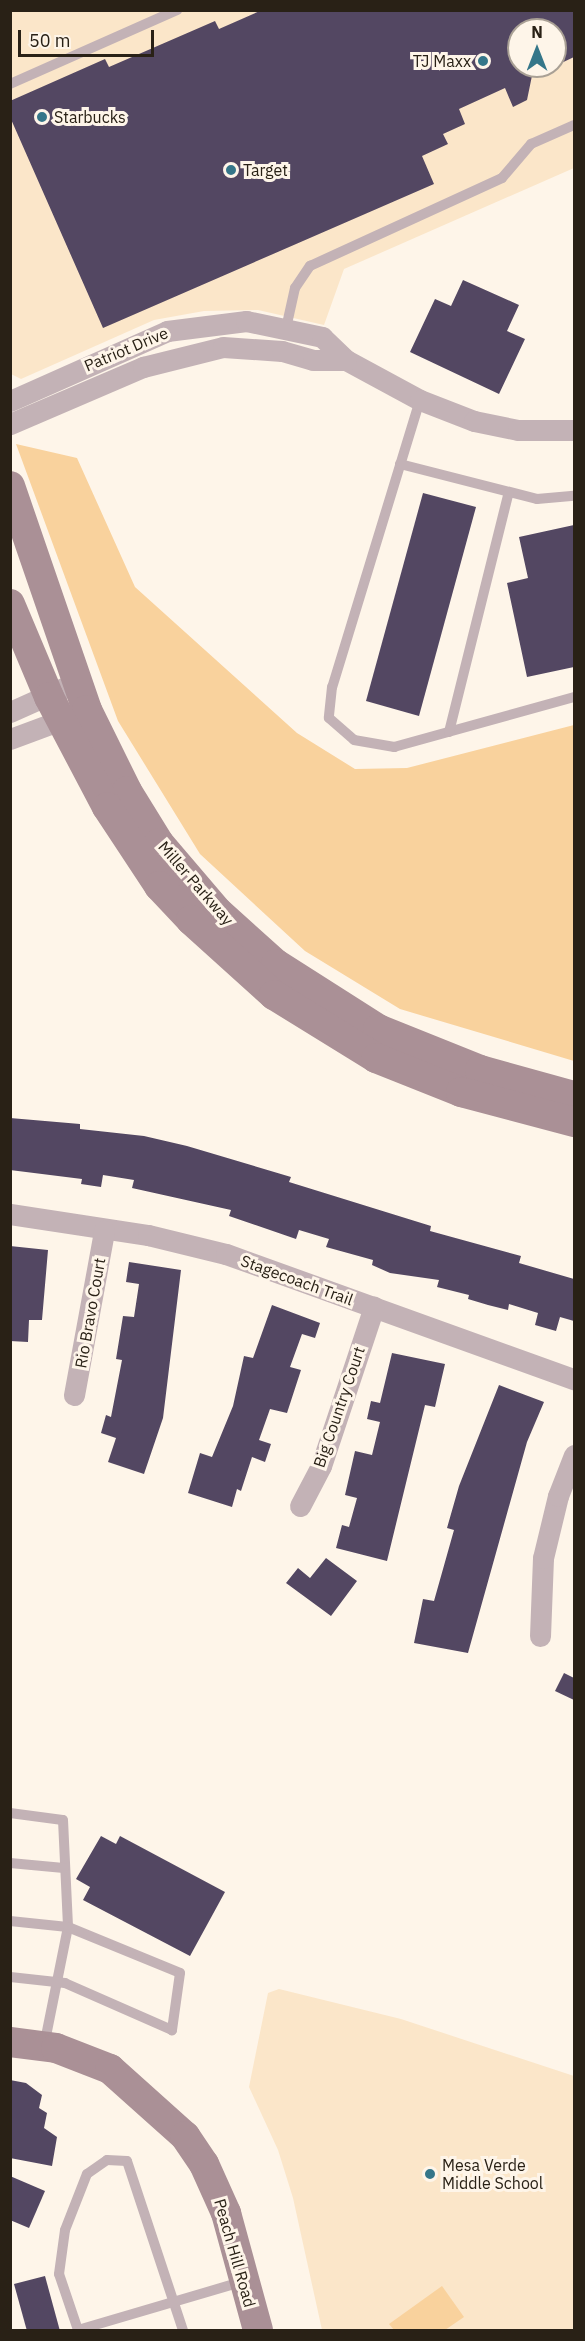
<!DOCTYPE html>
<html>
<head>
<meta charset="utf-8">
<style>
  body { margin:0 }
  #map { position:relative; width:585px; height:2341px; overflow:hidden; background:#fef5e9; font-family:"IBM Plex Sans",sans-serif }
  div>[style] { position:absolute }
  .built>* { inset:0; background:#fbe6c9 }
  .green>* { inset:0; background:#f9d29d }
  .building>* { inset:0; background:#534762 }
  .lane>* { height:10px; margin:-5px; padding:0 5px; transform-origin:5px; border-radius:5px; background:#c3b2b6 }
  .street>* { height:21px; margin:-10.5px; padding:0 10.5px; transform-origin:10.5px; border-radius:10.5px; background:#c3b2b6 }
  .secondary>* { height:30px; margin:-15px; padding:0 15px; transform-origin:15px; border-radius:15px; background:#aa9096 }
  .dots>* { width:16px; height:16px; translate:-50% -50%; box-sizing:border-box; border:3px solid #fef5e9; border-radius:50% }
  span { translate:-50% -50%; white-space:nowrap; text-align:center; line-height:1.15; -webkit-text-stroke:6px #fef5e9; paint-order:stroke }
  .poi-label { font-size:16px; color:#292116 }
  .right { translate:-100% -50%; text-align:right }
  .left { translate:0 -50%; text-align:left }
  .street-label { font-size:16px; color:#292116 }
  .frame { position:absolute; inset:0; border:12px solid #292116; pointer-events:none }
  .north { position:absolute; left:507px; top:18px; width:60px; height:60px; box-sizing:border-box; background:#fef5e9; border:2px solid #a9a095; border-radius:50%; rotate:0deg; font-size:16px; font-weight:700; line-height:24px; text-align:center; color:#292116 }
  .north::after { content:''; display:block; margin:auto; width:21px; height:27px; background:#357689; clip-path:polygon(50% 0,100% 100%,50% 72%,0 100%) }
  .scale { position:absolute; left:18px; top:30px; width:136px; height:27px; box-sizing:border-box; border:3px solid #292116; border-top:0; padding-left:8px; font-size:18px; line-height:21px; white-space:nowrap; color:#292116; -webkit-text-stroke:4px #fef5e9; paint-order:stroke }
</style>
</head>
<body>
<div id="map">
  <div class="built">
    <div style="clip-path:polygon(evenodd,11px 11px,574px 11px,574px 168px,344px 269px,324px 325px,258px 310px,204px 311px,154px 320px,21px 379px,11px 374px,11px 11px,519px 30px,555px 30px,555px 66px,519px 66px,519px 30px)"></div>
    <div style="clip-path:polygon(279px 1989px,401px 2019px,574px 2076px,574px 2330px,322px 2330px,293px 2198px,278px 2150px,249px 2087px,268px 1993px)"></div>
  </div>
  <div class="green">
    <div style="clip-path:polygon(16px 444px,77px 458px,135px 587px,297px 733px,355px 769px,407px 768px,574px 725px,574px 1061px,400px 1009px,305px 951px,200px 854px,118px 721px)"></div>
    <div style="clip-path:polygon(442px 2286px,464px 2317px,445px 2330px,394px 2330px,389px 2324px)"></div>
  </div>
  <div class="building">
    <div style="clip-path:polygon(262px 10px,574px 10px,574px 57px,555px 66px,555px 30px,519px 30px,519px 66px,534px 66px,527px 100px,513px 107px,505px 88px,459px 109px,465px 124px,443px 134px,448px 144px,422px 156px,434px 184px,103px 328px,10px 117px,10px 101px,105px 59px,109px 67px,215px 21px,219px 29px)"></div>
    <div style="clip-path:polygon(463px 280px,519px 305px,507px 331px,525px 339px,499px 394px,410px 352px,435px 299px,451px 306px)"></div>
    <div style="clip-path:polygon(423px 493px,476px 507px,419px 716px,366px 701px)"></div>
    <div style="clip-path:polygon(574px 525px,574px 667px,527px 677px,507px 583px,528px 578px,519px 537px)"></div>
    <div style="clip-path:polygon(10px 1118px,80px 1124px,80px 1129px,144px 1136px,187px 1146px,291px 1177px,289px 1182px,431px 1226px,430px 1231px,521px 1256px,519px 1263px,574px 1279px,574px 1321px,560px 1317px,556px 1331px,535px 1325px,538px 1313px,509px 1304px,508px 1310px,488px 1305px,468px 1299px,469px 1295px,437px 1287px,439px 1280px,390px 1273px,372px 1265px,373px 1260px,326px 1247px,329px 1239px,299px 1230px,296px 1239px,229px 1216px,231px 1210px,132px 1188px,134px 1180px,103px 1175px,101px 1187px,81px 1184px,82px 1179px,10px 1170px)"></div>
    <div style="clip-path:polygon(10px 1246px,48px 1250px,42px 1320px,29px 1320px,28px 1342px,10px 1341px)"></div>
    <div style="clip-path:polygon(129px 1262px,181px 1270px,163px 1418px,144px 1474px,108px 1462px,116px 1438px,101px 1433px,106px 1415px,111px 1417px,122px 1360px,116px 1359px,123px 1316px,134px 1317px,139px 1284px,126px 1282px)"></div>
    <div style="clip-path:polygon(272px 1305px,320px 1323px,315px 1338px,302px 1334px,290px 1367px,301px 1370px,287px 1413px,270px 1409px,259px 1440px,271px 1444px,265px 1462px,252px 1457px,241px 1491px,237px 1489px,232px 1507px,188px 1493px,200px 1453px,212px 1457px,233px 1406px,244px 1356px,253px 1358px)"></div>
    <div style="clip-path:polygon(392px 1353px,445px 1364px,435px 1407px,425px 1405px,387px 1561px,336px 1548px,342px 1525px,349px 1527px,357px 1498px,345px 1495px,355px 1451px,372px 1455px,380px 1422px,367px 1419px,371px 1401px,380px 1403px)"></div>
    <div style="clip-path:polygon(499px 1385px,544px 1402px,527px 1442px,468px 1653px,414px 1643px,423px 1599px,434px 1601px,454px 1530px,447px 1528px,459px 1486px)"></div>
    <div style="clip-path:polygon(326px 1558px,357px 1581px,331px 1616px,286px 1583px,298px 1568px,310px 1578px)"></div>
    <div style="clip-path:polygon(564px 1673px,574px 1678px,574px 1700px,555px 1691px)"></div>
    <div style="clip-path:polygon(101px 1836px,116px 1844px,120px 1836px,225px 1892px,190px 1956px,83px 1900px,90px 1887px,76px 1879px)"></div>
    <div style="clip-path:polygon(10px 2080px,26px 2083px,42px 2095px,39px 2108px,47px 2113px,44px 2128px,57px 2137px,52px 2166px,10px 2158px)"></div>
    <div style="clip-path:polygon(10px 2176px,45px 2191px,29px 2228px,10px 2220px)"></div>
    <div style="clip-path:polygon(45px 2276px,60px 2331px,27px 2331px,14px 2284px)"></div>
  </div>
  <div class="lane">
    <div style="left:10px;top:84px;width:183px;rotate:-23.9deg"></div>
    <div style="left:285px;top:333px;width:46px;rotate:-77.5deg"></div>
    <div style="left:295px;top:288px;width:27px;rotate:-56deg"></div>
    <div style="left:310px;top:266px;width:211px;rotate:-24.6deg"></div>
    <div style="left:502px;top:178px;width:45px;rotate:-49.5deg"></div>
    <div style="left:531px;top:144px;width:47px;rotate:-23.8deg"></div>
    <div style="left:420px;top:400px;width:300px;rotate:107deg"></div>
    <div style="left:332px;top:687px;width:31px;rotate:96deg"></div>
    <div style="left:329px;top:718px;width:33px;rotate:41deg"></div>
    <div style="left:354px;top:740px;width:41px;rotate:9.9deg"></div>
    <div style="left:394px;top:747px;width:187px;rotate:-15.5deg"></div>
    <div style="left:400px;top:464px;width:141px;rotate:14.3deg"></div>
    <div style="left:537px;top:499px;width:37px;rotate:-5deg"></div>
    <div style="left:449px;top:732px;width:247px;rotate:-76deg"></div>
    <div style="left:10px;top:1813px;width:53px;rotate:7.5deg"></div>
    <div style="left:63px;top:1820px;width:107px;rotate:87.3deg"></div>
    <div style="left:68px;top:1927px;width:121px;rotate:101.4deg"></div>
    <div style="left:10px;top:1863px;width:54px;rotate:5.3deg"></div>
    <div style="left:10px;top:1921px;width:58px;rotate:5.9deg"></div>
    <div style="left:68px;top:1927px;width:121px;rotate:22.3deg"></div>
    <div style="left:180px;top:1973px;width:58px;rotate:98deg"></div>
    <div style="left:172px;top:2030px;width:117px;rotate:-156.3deg"></div>
    <div style="left:65px;top:1983px;width:55px;rotate:-173.8deg"></div>
    <div style="left:78px;top:2330px;width:59px;rotate:-108.7deg"></div>
    <div style="left:59px;top:2274px;width:44px;rotate:-82.2deg"></div>
    <div style="left:65px;top:2230px;width:60px;rotate:-68.6deg"></div>
    <div style="left:87px;top:2174px;width:24px;rotate:-35deg"></div>
    <div style="left:107px;top:2160px;width:20px;rotate:3deg"></div>
    <div style="left:127px;top:2161px;width:178px;rotate:71.7deg"></div>
    <div style="left:78px;top:2330px;width:173px;rotate:-16.4deg"></div>
  </div>
  <div class="street">
    <div style="left:10px;top:401px;width:172px;rotate:-24deg"></div>
    <div style="left:167px;top:331px;width:80px;rotate:-7.2deg"></div>
    <div style="left:246px;top:321px;width:78px;rotate:11.9deg"></div>
    <div style="left:322px;top:337px;width:33px;rotate:44deg"></div>
    <div style="left:346px;top:360px;width:84px;rotate:28.4deg"></div>
    <div style="left:420px;top:400px;width:58px;rotate:21.3deg"></div>
    <div style="left:474px;top:421px;width:45px;rotate:11.6deg"></div>
    <div style="left:518px;top:430px;width:56px"></div>
    <div style="left:10px;top:424px;width:145px;rotate:-23.2deg"></div>
    <div style="left:143px;top:367px;width:82px;rotate:-14deg"></div>
    <div style="left:223px;top:347px;width:59px;rotate:3.9deg"></div>
    <div style="left:282px;top:351px;width:32px;rotate:16deg"></div>
    <div style="left:313px;top:360px;width:33px"></div>
    <div style="left:10px;top:712px;width:73px;rotate:-24.1deg"></div>
    <div style="left:10px;top:739px;width:66px;rotate:-20.4deg"></div>
    <div style="left:10px;top:1214px;width:140px;rotate:8.7deg"></div>
    <div style="left:148px;top:1235px;width:80px;rotate:13.7deg"></div>
    <div style="left:226px;top:1254px;width:370px;rotate:19.8deg"></div>
    <div style="left:74px;top:1395px;width:167px;rotate:-79.6deg"></div>
    <div style="left:300px;top:1506px;width:45px;rotate:-62.3deg"></div>
    <div style="left:321px;top:1466px;width:168px;rotate:-71.6deg"></div>
    <div style="left:540px;top:1636px;width:78px;rotate:-87.8deg"></div>
    <div style="left:543px;top:1558px;width:64px;rotate:-76.4deg"></div>
    <div style="left:558px;top:1496px;width:44px;rotate:-68.7deg"></div>
  </div>
  <div class="secondary">
    <div style="left:10px;top:486px;width:237px;rotate:71deg"></div>
    <div style="left:87px;top:710px;width:90px;rotate:63.7deg"></div>
    <div style="left:127px;top:791px;width:61px;rotate:58.4deg"></div>
    <div style="left:159px;top:843px;width:91px;rotate:49.5deg"></div>
    <div style="left:218px;top:912px;width:78px;rotate:41.9deg"></div>
    <div style="left:276px;top:964px;width:121px;rotate:32.5deg"></div>
    <div style="left:378px;top:1029px;width:110px;rotate:21.9deg"></div>
    <div style="left:480px;top:1070px;width:98px;rotate:15.5deg"></div>
    <div style="left:10px;top:604px;width:101px;rotate:67.2deg"></div>
    <div style="left:49px;top:697px;width:124px;rotate:62.2deg"></div>
    <div style="left:107px;top:807px;width:95px;rotate:56.6deg"></div>
    <div style="left:159px;top:886px;width:47px;rotate:46.7deg"></div>
    <div style="left:191px;top:920px;width:112px;rotate:42.1deg"></div>
    <div style="left:274px;top:995px;width:120px;rotate:31.7deg"></div>
    <div style="left:376px;top:1058px;width:92px;rotate:21.8deg"></div>
    <div style="left:461px;top:1092px;width:117px;rotate:14.9deg"></div>
    <div style="left:10px;top:2042px;width:46px;rotate:7.4deg"></div>
    <div style="left:56px;top:2048px;width:58px;rotate:21.3deg"></div>
    <div style="left:110px;top:2069px;width:101px;rotate:41.8deg"></div>
    <div style="left:185px;top:2136px;width:34px;rotate:56deg"></div>
    <div style="left:204px;top:2164px;width:54px;rotate:65.8deg"></div>
    <div style="left:226px;top:2213px;width:121px;rotate:74.7deg"></div>
  </div>
  <div class="dots">
    <div style="left:483px;top:61px;background:#357689"></div>
    <div style="left:42px;top:117px;background:#357689"></div>
    <div style="left:231px;top:170px;background:#357689"></div>
    <div style="left:430px;top:2174px;background:#357689"></div>
  </div>
  <div class="poi-label">
    <span class="right" style="left:471px;top:61px">TJ Maxx</span>
    <span class="left" style="left:54px;top:117px">Starbucks</span>
    <span class="left" style="left:243px;top:170px">Target</span>
    <span class="left" style="left:442px;top:2174px">Mesa Verde<br>Middle School</span>
  </div>
  <div class="street-label">
    <span style="left:126px;top:349px;rotate:-23deg">Patriot Drive</span>
    <span style="left:196px;top:883px;rotate:49deg">Miller Parkway</span>
    <span style="left:297px;top:1280px;rotate:20deg">Stagecoach Trail</span>
    <span style="left:90px;top:1313px;rotate:-80deg">Rio Bravo Court</span>
    <span style="left:339px;top:1407px;rotate:-71deg">Big Country Court</span>
    <span style="left:235px;top:2253px;rotate:74deg">Peach Hill Road</span>
  </div>
  <div class="frame"></div>
  <div class="north">N</div>
  <div class="scale">50 m</div>
</div>
</body>
</html>
